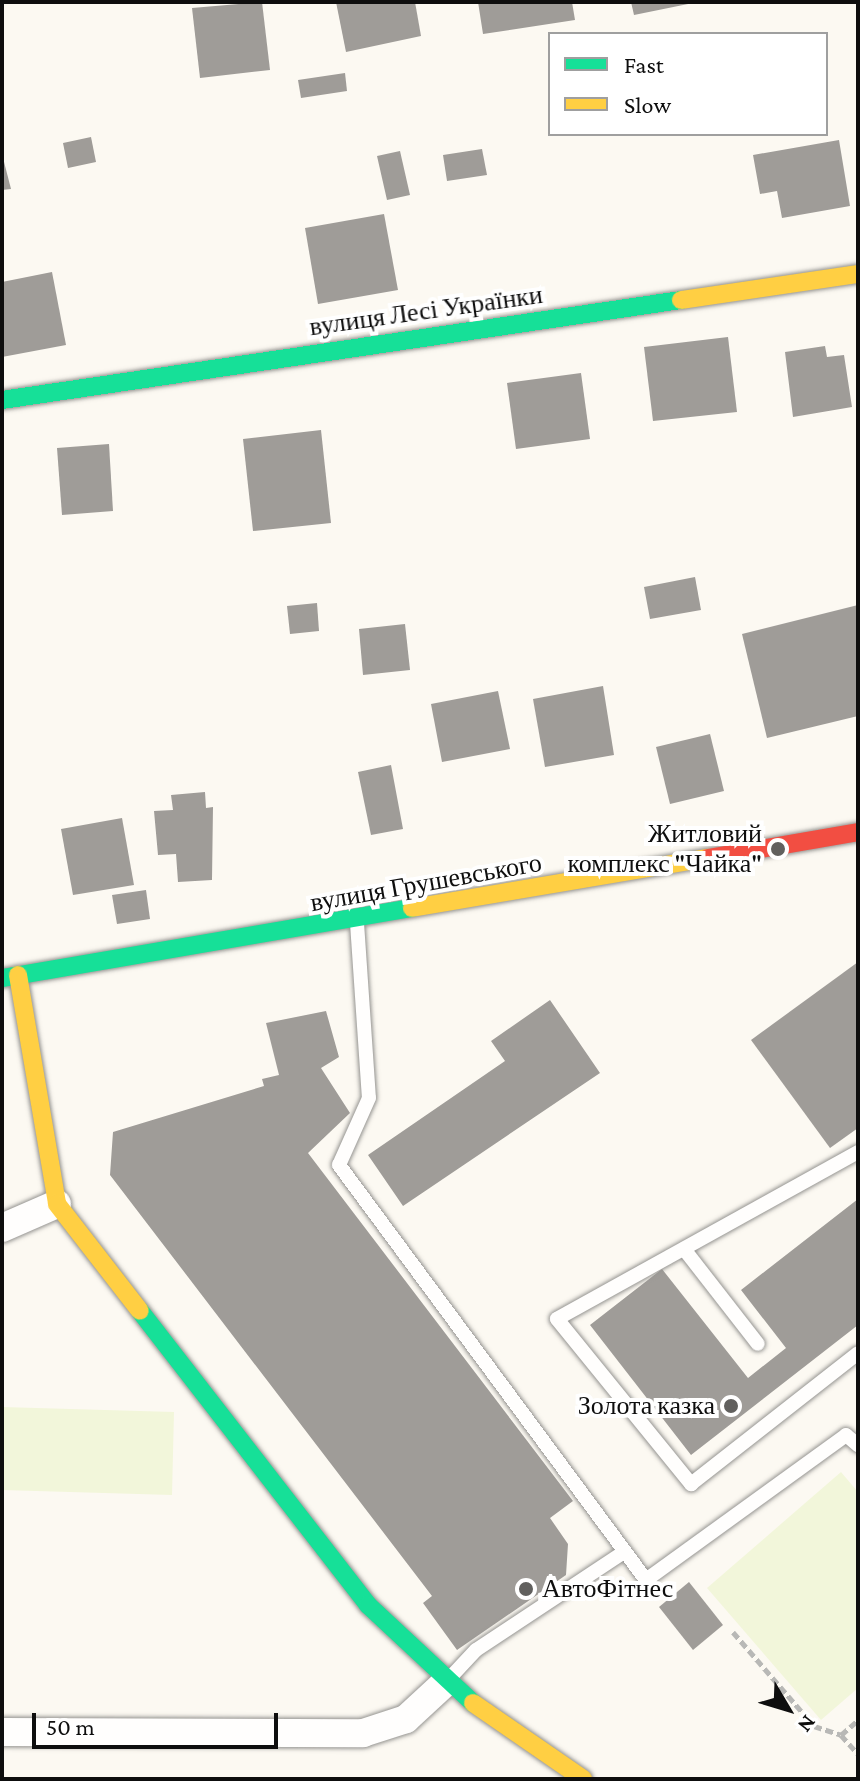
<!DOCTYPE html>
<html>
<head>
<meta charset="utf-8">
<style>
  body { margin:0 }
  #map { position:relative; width:860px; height:1781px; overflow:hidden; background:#fcf9f2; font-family:"Crimson Pro",serif }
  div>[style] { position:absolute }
  .pitch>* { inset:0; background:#f2f6da }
  .building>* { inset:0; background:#9f9c98 }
  .path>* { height:5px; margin-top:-2.5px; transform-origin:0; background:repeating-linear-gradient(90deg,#b8b8b6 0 8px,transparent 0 12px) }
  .roads { filter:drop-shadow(0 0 2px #959491) drop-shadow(0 0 2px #959491) }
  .lane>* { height:14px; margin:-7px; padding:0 7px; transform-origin:7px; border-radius:7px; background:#fffefd }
  .street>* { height:28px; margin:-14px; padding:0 14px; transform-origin:14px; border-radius:14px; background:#fffefd }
  .fast>* { height:18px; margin:-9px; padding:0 9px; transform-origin:9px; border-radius:9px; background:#16e098 }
  .slow>* { height:18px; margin:-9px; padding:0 9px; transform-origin:9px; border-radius:9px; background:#ffcf43 }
  .jam>* { height:18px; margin:-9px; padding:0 9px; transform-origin:9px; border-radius:9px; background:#f24e42 }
  .dots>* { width:22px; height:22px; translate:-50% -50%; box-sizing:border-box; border:4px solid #fff; border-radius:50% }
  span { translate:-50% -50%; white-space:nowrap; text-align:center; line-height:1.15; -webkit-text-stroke:8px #fff; paint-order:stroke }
  .street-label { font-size:26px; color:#0e0e0e }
  .poi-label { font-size:26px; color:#0e0e0e }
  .right { translate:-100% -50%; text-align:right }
  .left { translate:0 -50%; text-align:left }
  .frame { position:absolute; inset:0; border:4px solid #0e0e0e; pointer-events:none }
  .legend { position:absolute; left:548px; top:32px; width:280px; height:104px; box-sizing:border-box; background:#fff; border:2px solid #9f9f9f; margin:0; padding:10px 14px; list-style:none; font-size:24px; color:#0e0e0e }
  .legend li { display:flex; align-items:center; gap:16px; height:40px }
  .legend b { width:40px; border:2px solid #9f9f9f }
  .north { position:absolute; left:748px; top:1669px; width:80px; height:80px; -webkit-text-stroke:6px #fff; paint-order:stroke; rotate:128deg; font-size:22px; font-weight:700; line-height:32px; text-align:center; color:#0e0e0e }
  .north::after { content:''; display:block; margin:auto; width:28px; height:36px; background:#0e0e0e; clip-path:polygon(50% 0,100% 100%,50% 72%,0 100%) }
  .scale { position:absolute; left:32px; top:1713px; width:246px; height:36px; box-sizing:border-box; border:4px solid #0e0e0e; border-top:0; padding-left:10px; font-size:24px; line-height:28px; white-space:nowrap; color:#0e0e0e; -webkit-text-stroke:6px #fff; paint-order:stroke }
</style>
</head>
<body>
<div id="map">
  <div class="pitch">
    <div style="clip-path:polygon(2px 1407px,174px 1412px,172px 1495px,2px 1490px)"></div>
    <div style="clip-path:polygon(841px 1472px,858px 1492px,858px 1688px,821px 1720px,707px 1588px)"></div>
  </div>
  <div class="building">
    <div style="clip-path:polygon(262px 2px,270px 70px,200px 78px,192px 8px)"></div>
    <div style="clip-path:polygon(336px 2px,415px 2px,421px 36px,346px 52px)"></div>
    <div style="clip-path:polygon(478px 2px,572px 2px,575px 20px,483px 34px)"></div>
    <div style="clip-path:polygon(631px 2px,693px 2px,693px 3px,634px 15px)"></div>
    <div style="clip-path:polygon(345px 73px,347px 91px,301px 98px,298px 80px)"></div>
    <div style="clip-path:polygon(91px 137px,96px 162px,68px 168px,63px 143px)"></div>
    <div style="clip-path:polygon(839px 140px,850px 206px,782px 218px,777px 191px,760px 194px,753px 155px)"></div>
    <div style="clip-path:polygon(482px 149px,487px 175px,447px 181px,443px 155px)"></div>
    <div style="clip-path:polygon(400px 151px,410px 195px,387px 200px,377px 156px)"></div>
    <div style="clip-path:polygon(2px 154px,11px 189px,2px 190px)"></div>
    <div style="clip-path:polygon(384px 214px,398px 290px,318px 304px,305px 228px)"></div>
    <div style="clip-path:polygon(52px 272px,66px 345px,2px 357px,2px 282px)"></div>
    <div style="clip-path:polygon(728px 337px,737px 412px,653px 421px,644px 347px)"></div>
    <div style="clip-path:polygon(825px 346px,827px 357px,844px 355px,852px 407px,793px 417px,785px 352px)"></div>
    <div style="clip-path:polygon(581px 373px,590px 439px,516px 449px,507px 383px)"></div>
    <div style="clip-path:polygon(321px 430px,331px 523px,253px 531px,243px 439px)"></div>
    <div style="clip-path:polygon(109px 444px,113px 511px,62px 515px,57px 448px)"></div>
    <div style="clip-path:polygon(695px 577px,701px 610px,650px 619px,644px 587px)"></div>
    <div style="clip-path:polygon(317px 603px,319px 631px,290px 634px,287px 606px)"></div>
    <div style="clip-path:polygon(858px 605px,858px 716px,767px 738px,742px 634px)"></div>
    <div style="clip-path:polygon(405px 624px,410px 670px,363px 675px,359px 629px)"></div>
    <div style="clip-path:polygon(603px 686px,614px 755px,545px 767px,533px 699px)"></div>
    <div style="clip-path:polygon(498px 691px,510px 749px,442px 762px,431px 704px)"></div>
    <div style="clip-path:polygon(710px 734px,724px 791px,670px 804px,656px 747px)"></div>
    <div style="clip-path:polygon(391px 765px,403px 829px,371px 835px,358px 772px)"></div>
    <div style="clip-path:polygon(205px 792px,206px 808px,213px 807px,212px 880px,178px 882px,176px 854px,158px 855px,154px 811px,173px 810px,171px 795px)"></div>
    <div style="clip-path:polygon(122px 818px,134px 885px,73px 895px,61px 829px)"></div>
    <div style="clip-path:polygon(146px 890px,150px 919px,117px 924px,112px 895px)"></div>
    <div style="clip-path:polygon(858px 962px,858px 1128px,830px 1148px,751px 1040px)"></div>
    <div style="clip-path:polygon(550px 1000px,600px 1073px,403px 1206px,368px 1155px,505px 1061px,491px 1041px)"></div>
    <div style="clip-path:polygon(326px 1011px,339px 1057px,321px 1068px,350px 1113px,308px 1153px,573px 1501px,550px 1518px,568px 1544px,566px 1575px,457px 1650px,423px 1603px,432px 1596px,110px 1175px,113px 1132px,264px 1086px,262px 1079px,279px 1075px,266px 1023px)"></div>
    <div style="clip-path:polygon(858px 1199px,858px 1325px,691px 1455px,590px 1325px,662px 1269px,748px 1378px,786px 1348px,741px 1290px)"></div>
    <div style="clip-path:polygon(689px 1582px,723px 1625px,693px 1650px,659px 1607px)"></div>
  </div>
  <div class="path">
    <div style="left:733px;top:1632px;width:124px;rotate:49.2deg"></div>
    <div style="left:814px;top:1726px;width:28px;rotate:18deg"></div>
    <div style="left:841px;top:1735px;width:25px;rotate:48deg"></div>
    <div style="left:841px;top:1735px;width:23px;rotate:-41deg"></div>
  </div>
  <div class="roads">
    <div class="lane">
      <div style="left:357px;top:923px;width:175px;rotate:86.1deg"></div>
      <div style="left:369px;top:1098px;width:73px;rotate:114.1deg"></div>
      <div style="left:339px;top:1165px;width:516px;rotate:53.51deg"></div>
      <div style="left:646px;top:1580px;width:247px;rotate:-35.9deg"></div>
      <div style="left:846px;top:1435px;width:16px;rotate:40deg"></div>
      <div style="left:858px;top:1152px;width:344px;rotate:151deg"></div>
      <div style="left:557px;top:1319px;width:213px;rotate:50.9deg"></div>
      <div style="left:691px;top:1484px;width:212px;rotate:-38.1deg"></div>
      <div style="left:684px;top:1249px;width:120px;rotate:52.1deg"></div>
      <div style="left:447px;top:1681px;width:42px;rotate:-46.9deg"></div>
      <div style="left:476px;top:1650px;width:178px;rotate:-33.5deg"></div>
    </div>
    <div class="street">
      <div style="left:2px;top:1228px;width:60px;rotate:-23.6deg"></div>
      <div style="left:2px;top:1732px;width:361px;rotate:0.2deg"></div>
      <div style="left:363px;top:1733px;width:45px;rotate:-18deg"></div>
      <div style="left:406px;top:1719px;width:53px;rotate:-42.7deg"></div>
    </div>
    <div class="fast">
      <div style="left:2px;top:400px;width:686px;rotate:-8.38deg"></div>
      <div style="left:2px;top:978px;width:416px;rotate:-9.7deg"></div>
      <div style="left:140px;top:1311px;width:372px;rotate:52.2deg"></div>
      <div style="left:368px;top:1605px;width:144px;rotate:43deg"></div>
    </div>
    <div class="slow">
      <div style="left:681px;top:300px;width:179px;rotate:-8.4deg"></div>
      <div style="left:412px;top:908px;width:300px;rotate:-9.6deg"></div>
      <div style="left:18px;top:975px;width:232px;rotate:80.3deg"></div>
      <div style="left:57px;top:1204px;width:135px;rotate:52.2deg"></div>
      <div style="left:473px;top:1703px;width:134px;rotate:34.6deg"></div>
    </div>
    <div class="jam">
      <div style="left:708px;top:858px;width:152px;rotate:-9.8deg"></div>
    </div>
  </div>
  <div class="dots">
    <div style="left:778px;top:849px;background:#61605e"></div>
    <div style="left:731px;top:1406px;background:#61605e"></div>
    <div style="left:526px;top:1589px;background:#61605e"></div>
  </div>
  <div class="street-label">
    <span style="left:426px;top:311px;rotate:-8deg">вулиця Лесі Українки</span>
    <span style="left:426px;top:883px;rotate:-10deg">вулиця Грушевського</span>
  </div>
  <div class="poi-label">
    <span class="right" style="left:762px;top:849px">Житловий<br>комплекс "Чайка"</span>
    <span class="right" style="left:715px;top:1406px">Золота казка</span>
    <span class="left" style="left:542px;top:1589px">АвтоФітнес</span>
  </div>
  <div class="frame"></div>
  <ul class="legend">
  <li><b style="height:10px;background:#16e098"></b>Fast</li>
  <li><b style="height:10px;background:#ffcf43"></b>Slow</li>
  </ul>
  <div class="north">N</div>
  <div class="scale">50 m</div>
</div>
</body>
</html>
